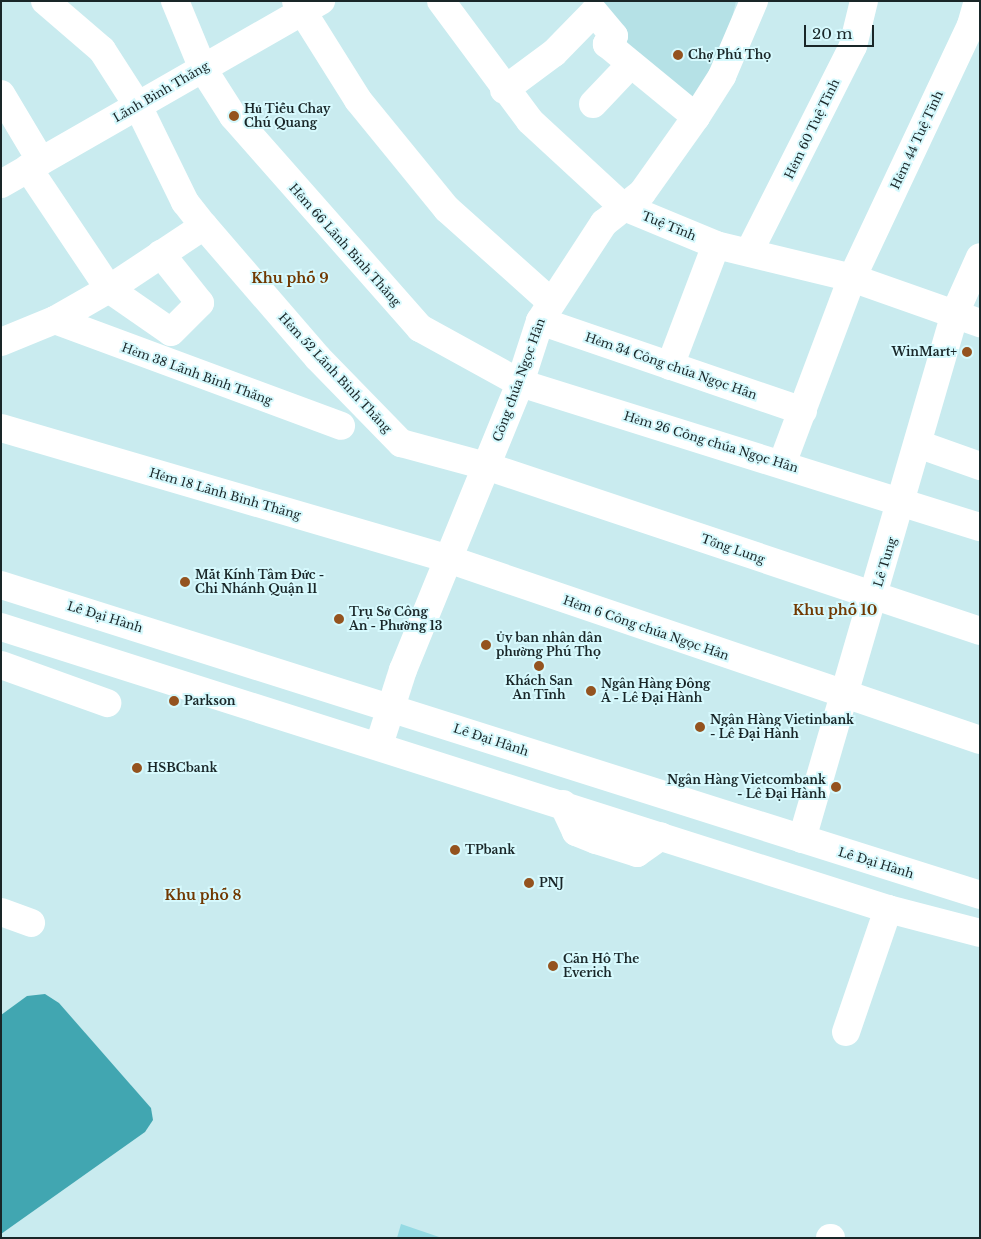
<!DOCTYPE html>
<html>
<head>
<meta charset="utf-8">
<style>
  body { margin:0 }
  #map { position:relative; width:981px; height:1239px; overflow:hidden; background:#c9ebef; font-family:"Libre Baskerville",serif }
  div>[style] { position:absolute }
  .built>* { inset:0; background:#b5e1e6 }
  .green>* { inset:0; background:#95dae3 }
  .water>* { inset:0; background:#41a6b1 }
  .minor>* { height:28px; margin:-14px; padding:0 14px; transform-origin:14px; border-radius:14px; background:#fff }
  .major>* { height:28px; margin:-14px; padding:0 14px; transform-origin:14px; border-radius:14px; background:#fff }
  .dots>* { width:14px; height:14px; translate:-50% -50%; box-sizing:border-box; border:2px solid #d6f9fd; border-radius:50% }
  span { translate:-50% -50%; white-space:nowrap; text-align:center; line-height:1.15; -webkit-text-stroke:4px #d6f9fd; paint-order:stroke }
  .poi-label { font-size:12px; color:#192628; font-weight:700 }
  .left { translate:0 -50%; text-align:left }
  .right { translate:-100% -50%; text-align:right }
  .street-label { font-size:12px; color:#192628 }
  .neighbourhood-label { font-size:14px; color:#713801; font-weight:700 }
  .frame { position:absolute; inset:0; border:2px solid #192628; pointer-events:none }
  .scale { position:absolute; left:804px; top:25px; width:70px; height:22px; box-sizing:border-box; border:2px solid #192628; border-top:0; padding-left:6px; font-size:15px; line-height:18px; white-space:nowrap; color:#192628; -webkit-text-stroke:4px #d6f9fd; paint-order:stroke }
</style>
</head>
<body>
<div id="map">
  <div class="built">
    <div style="clip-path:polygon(597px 1px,736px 1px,727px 40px,698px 98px,674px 90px,649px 72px)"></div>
  </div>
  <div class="green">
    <div style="clip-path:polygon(401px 1224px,442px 1238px,397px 1238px)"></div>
  </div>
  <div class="water">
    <div style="clip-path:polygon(45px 994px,59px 1003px,151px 1108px,153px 1120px,145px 1132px,1px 1234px,1px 1015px,27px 996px)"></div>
  </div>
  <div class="minor">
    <div style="left:45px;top:1px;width:75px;rotate:40.7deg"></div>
    <div style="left:102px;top:50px;width:67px;rotate:57.3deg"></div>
    <div style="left:138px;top:106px;width:107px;rotate:63.9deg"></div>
    <div style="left:185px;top:202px;width:31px;rotate:52deg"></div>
    <div style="left:204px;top:226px;width:174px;rotate:49.2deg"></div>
    <div style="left:318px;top:358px;width:119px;rotate:45.7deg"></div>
    <div style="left:401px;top:443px;width:88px;rotate:15.1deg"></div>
    <div style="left:486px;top:466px;width:521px;rotate:18.47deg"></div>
    <div style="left:175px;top:1px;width:74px;rotate:67.6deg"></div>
    <div style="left:203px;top:69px;width:56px;rotate:57.4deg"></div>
    <div style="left:233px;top:116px;width:283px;rotate:48.6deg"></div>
    <div style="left:420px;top:328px;width:114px;rotate:28.8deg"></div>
    <div style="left:520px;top:383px;width:482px;rotate:17.4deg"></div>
    <div style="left:296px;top:1px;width:117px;rotate:57.9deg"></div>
    <div style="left:358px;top:100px;width:141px;rotate:50.8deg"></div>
    <div style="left:447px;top:209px;width:138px;rotate:41.8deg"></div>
    <div style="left:441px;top:1px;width:149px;rotate:53.4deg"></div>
    <div style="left:530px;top:121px;width:125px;rotate:42.7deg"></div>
    <div style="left:622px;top:206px;width:102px;rotate:22.5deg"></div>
    <div style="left:716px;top:245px;width:140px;rotate:13.6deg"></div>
    <div style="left:852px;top:278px;width:136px;rotate:19.4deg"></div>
    <div style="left:504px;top:90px;width:62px;rotate:-36.5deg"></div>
    <div style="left:554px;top:53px;width:57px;rotate:-45.7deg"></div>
    <div style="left:594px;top:12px;width:31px;rotate:50deg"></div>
    <div style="left:614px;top:36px;width:11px;rotate:131deg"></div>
    <div style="left:607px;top:44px;width:115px;rotate:39.4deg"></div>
    <div style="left:1px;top:94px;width:78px;rotate:59.2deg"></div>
    <div style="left:593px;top:104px;width:55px;rotate:-46.5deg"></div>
    <div style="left:28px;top:168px;width:146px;rotate:56.2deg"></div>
    <div style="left:109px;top:289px;width:75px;rotate:34.7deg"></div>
    <div style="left:171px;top:332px;width:41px;rotate:-45deg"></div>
    <div style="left:200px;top:303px;width:63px;rotate:-128.5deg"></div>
    <div style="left:749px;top:252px;width:231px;rotate:-63.2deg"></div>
    <div style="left:853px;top:46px;width:46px;rotate:-76.3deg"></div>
    <div style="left:55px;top:320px;width:305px;rotate:20.3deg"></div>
    <div style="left:540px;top:321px;width:278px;rotate:18.9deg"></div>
    <div style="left:1px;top:342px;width:58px;rotate:-22.2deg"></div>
    <div style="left:55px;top:320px;width:62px;rotate:-29.9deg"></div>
    <div style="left:109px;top:289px;width:114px;rotate:-33.6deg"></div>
    <div style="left:670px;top:366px;width:129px;rotate:-69.2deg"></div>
    <div style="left:1px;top:428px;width:466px;rotate:16.3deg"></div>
    <div style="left:448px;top:559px;width:562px;rotate:18.79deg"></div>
    <div style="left:918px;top:444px;width:66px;rotate:19.5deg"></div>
    <div style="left:782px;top:464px;width:199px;rotate:-69.4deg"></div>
    <div style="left:852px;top:278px;width:280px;rotate:-64.8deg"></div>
    <div style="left:971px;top:25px;width:25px;rotate:-74deg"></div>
    <div style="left:1px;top:665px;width:113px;rotate:19.7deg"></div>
    <div style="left:379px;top:745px;width:79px;rotate:-72.3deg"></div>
    <div style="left:403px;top:670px;width:310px;rotate:-67.8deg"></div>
    <div style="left:520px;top:383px;width:65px;rotate:-72.1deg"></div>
    <div style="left:540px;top:321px;width:117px;rotate:-56.9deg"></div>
    <div style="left:604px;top:223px;width:48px;rotate:-38.3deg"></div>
    <div style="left:642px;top:193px;width:93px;rotate:-54.6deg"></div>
    <div style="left:696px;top:117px;width:49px;rotate:-57.6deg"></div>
    <div style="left:722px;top:76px;width:82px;rotate:-66.9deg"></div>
    <div style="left:563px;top:804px;width:31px;rotate:65deg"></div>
    <div style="left:576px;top:832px;width:22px;rotate:22deg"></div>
    <div style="left:596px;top:840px;width:43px;rotate:17.6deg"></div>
    <div style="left:637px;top:853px;width:29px;rotate:-35deg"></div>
    <div style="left:802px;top:839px;width:548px;rotate:-73.78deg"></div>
    <div style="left:955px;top:313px;width:61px;rotate:-65.9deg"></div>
    <div style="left:1px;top:912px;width:32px;rotate:20deg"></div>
    <div style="left:846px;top:1032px;width:130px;rotate:-71.1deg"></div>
    <div style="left:830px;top:1238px;width:1px"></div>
  </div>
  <div class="major">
    <div style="left:1px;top:184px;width:369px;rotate:-29.8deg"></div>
    <div style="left:1px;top:585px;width:1027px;rotate:17.57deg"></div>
    <div style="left:1px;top:627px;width:931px;rotate:17.64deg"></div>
    <div style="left:888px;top:909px;width:95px;rotate:14.6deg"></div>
  </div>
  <div class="dots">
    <div style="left:678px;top:55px;background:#94531f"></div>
    <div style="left:234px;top:116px;background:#94531f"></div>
    <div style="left:967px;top:352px;background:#94531f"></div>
    <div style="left:185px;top:582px;background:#94531f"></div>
    <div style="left:339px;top:619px;background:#94531f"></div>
    <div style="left:486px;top:645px;background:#94531f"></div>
    <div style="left:539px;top:666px;background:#94531f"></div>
    <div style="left:591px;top:691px;background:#94531f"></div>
    <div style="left:174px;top:701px;background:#94531f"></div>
    <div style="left:700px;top:727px;background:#94531f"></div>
    <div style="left:137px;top:768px;background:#94531f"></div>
    <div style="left:836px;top:787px;background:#94531f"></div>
    <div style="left:455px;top:850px;background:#94531f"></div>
    <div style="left:529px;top:883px;background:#94531f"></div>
    <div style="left:553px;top:966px;background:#94531f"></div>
  </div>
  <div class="poi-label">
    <span class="left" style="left:688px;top:55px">Chợ Phú Thọ</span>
    <span class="left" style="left:244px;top:116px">Hủ Tiếu Chay<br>Chú Quang</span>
    <span class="right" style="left:957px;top:352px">WinMart+</span>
    <span class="left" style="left:195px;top:582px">Mắt Kính Tâm Đức -<br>Chi Nhánh Quận 11</span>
    <span class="left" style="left:349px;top:619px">Trụ Sở Công<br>An - Phường 13</span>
    <span class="left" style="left:496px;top:645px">Ủy ban nhân dân<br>phường Phú Thọ</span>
    <span style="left:539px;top:688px">Khách Sạn<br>An Tĩnh</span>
    <span class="left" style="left:601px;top:691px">Ngân Hàng Đông<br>Á - Lê Đại Hành</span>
    <span class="left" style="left:184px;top:701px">Parkson</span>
    <span class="left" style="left:710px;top:727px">Ngân Hàng Vietinbank<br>- Lê Đại Hành</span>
    <span class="left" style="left:147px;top:768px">HSBCbank</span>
    <span class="right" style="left:826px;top:787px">Ngân Hàng Vietcombank<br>- Lê Đại Hành</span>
    <span class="left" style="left:465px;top:850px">TPbank</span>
    <span class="left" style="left:539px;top:883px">PNJ</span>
    <span class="left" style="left:563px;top:966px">Căn Hộ The<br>Everich</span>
  </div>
  <div class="street-label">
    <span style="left:161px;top:92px;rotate:-30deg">Lãnh Binh Thăng</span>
    <span style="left:812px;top:129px;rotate:-64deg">Hẻm 60 Tuệ Tĩnh</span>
    <span style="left:917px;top:140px;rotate:-65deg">Hẻm 44 Tuệ Tĩnh</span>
    <span style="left:669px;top:226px;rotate:22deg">Tuệ Tĩnh</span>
    <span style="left:345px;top:245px;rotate:48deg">Hẻm 66 Lãnh Binh Thăng</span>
    <span style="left:671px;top:366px;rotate:19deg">Hẻm 34 Công chúa Ngọc Hân</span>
    <span style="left:335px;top:373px;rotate:47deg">Hẻm 52 Lãnh Binh Thăng</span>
    <span style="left:197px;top:374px;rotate:20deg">Hẻm 38 Lãnh Binh Thăng</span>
    <span style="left:519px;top:380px;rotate:-70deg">Công chúa Ngọc Hân</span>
    <span style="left:711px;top:442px;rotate:17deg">Hẻm 26 Công chúa Ngọc Hân</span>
    <span style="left:225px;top:494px;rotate:16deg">Hẻm 18 Lãnh Binh Thăng</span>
    <span style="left:733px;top:549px;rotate:19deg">Tổng Lung</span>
    <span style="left:885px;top:562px;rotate:-73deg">Lê Tung</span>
    <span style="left:105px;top:617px;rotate:17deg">Lê Đại Hành</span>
    <span style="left:646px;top:628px;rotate:19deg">Hẻm 6 Công chúa Ngọc Hân</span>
    <span style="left:491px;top:740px;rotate:18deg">Lê Đại Hành</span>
    <span style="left:876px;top:863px;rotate:17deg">Lê Đại Hành</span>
  </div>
  <div class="neighbourhood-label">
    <span style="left:290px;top:278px">Khu phố 9</span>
    <span style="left:835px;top:610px">Khu phố 10</span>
    <span style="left:203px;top:895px">Khu phố 8</span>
  </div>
  <div class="frame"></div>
  <div class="scale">20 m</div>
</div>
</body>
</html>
